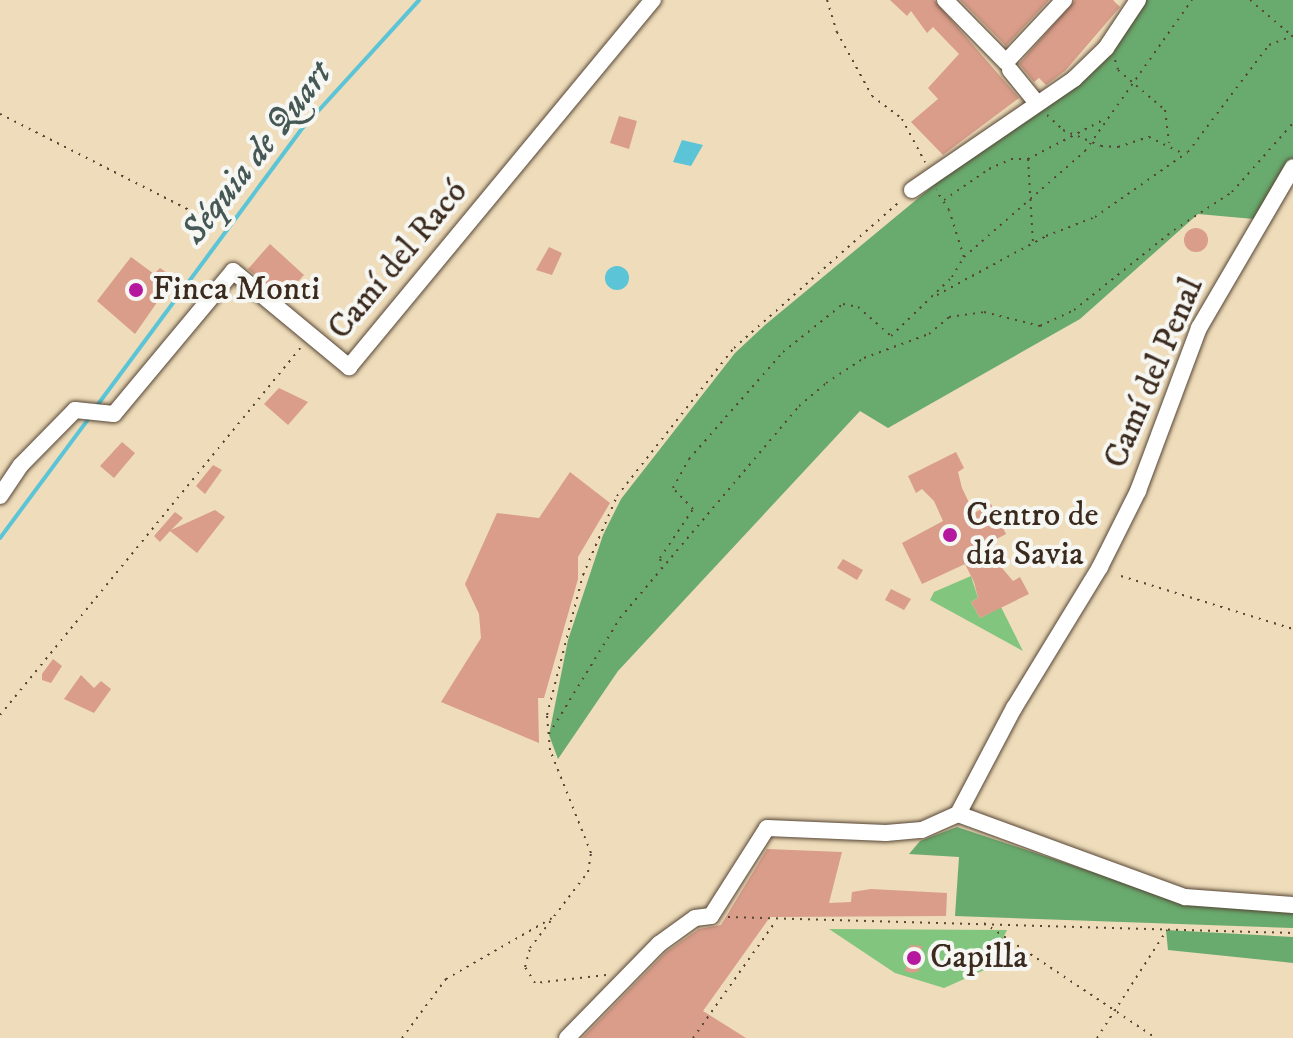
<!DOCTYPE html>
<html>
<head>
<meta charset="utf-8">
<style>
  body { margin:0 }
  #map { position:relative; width:1293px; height:1038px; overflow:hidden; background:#eedcba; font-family:"IM FELL DW Pica",serif }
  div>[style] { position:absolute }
  .green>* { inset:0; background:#82c57f }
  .forest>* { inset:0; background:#69aa6e }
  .water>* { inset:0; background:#5bc4d7 }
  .round { border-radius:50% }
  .stream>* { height:4px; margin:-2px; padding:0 2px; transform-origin:2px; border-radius:2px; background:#5bc4d7 }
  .building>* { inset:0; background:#d99d8a }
  .path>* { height:2px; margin-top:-1px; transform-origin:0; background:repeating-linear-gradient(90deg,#564535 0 2px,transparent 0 8px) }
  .roads { filter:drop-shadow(0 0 2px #564535) drop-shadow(0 0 2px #564535) }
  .minor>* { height:16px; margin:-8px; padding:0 8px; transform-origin:8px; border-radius:8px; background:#fff }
  .dots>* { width:22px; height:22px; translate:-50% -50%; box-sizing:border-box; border:4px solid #f6f6f2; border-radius:50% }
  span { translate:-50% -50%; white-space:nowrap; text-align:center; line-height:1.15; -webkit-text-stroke:8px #f6f6f2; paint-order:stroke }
  .street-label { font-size:34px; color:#3b2a1e }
  .poi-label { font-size:34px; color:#3b2a1e }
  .left { translate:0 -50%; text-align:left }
  .water-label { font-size:36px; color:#455856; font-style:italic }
</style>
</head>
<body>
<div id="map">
  <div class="green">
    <div style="clip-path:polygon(971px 576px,978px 598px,971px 602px,980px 618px,1001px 607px,1023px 651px,930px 600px,934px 592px)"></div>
    <div style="clip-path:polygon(829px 929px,1007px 930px,989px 968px,944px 988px,895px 973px)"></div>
  </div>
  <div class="forest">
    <div style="clip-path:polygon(1146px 0,1293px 0,1293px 163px,1254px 219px,1198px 214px,1080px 319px,888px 428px,860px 411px,618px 671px,558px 759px,549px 735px,568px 640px,603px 535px,621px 499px,735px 353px,765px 325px,1026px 109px,1077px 83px,1112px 54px)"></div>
    <div style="clip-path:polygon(957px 827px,1177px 900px,1293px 911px,1293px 928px,955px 916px,959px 857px,909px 854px,920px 841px)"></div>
    <div style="clip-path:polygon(1166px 930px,1293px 937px,1293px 963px,1168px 950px)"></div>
  </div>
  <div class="water">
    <div style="clip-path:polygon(682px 140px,703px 145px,691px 166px,673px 162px)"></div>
    <div class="round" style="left:605px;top:266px;width:24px;height:24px"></div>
  </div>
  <div class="stream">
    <div style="left:96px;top:407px;width:343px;rotate:-53.5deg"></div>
    <div style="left:300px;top:131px;width:177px;rotate:-47.7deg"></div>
    <div style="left:0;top:538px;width:149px;rotate:-53.4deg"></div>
  </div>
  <div class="building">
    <div style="clip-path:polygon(890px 0,934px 0,1019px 98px,943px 155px,911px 122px,938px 99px,928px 88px,959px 54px,933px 27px,927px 33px,911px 11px,907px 16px)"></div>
    <div style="clip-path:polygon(960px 0,1049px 0,1006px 46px)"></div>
    <div style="clip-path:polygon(1075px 0,1113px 0,1120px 7px,1065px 71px,1046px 85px,1039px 78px,1034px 82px,1019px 64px)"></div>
    <div style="clip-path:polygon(619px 116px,637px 121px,629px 149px,610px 143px)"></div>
    <div class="round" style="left:1184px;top:228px;width:24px;height:24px"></div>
    <div style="clip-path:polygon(270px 244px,304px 275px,283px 298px,248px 269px)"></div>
    <div style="clip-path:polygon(549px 247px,562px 253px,552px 275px,536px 270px)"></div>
    <div style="clip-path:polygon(131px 257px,154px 274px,160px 268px,174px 278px,135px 334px,97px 301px)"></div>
    <div style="clip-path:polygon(279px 388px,308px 402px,288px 425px,264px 404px)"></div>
    <div style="clip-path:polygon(122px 442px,135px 453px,114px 478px,100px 466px)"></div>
    <div style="clip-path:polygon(956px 452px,964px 468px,958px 472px,962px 488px,974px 513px,991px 504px,1006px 534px,989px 543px,1002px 568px,1013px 581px,1020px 577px,1029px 594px,980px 618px,971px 602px,978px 598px,974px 582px,965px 564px,922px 584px,902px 543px,943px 521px,934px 501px,922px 489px,916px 493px,908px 476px)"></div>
    <div style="clip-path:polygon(213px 465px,222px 470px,205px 494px,196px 486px)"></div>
    <div style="clip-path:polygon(570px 472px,610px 503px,578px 557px,578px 579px,544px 698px,538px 698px,539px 743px,441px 702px,481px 638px,479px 614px,465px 584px,497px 513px,539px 518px)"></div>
    <div style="clip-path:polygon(215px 510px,225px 517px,197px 553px,170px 531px,160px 542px,154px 536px,175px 512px,183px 518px,171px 530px)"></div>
    <div style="clip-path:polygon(843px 559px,863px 570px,857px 580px,837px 568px)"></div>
    <div style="clip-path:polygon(891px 589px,911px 599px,904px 610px,885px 600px)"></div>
    <div style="clip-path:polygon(53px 659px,62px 666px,51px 683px,42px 680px,42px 674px)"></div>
    <div style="clip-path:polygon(81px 675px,94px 688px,101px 681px,111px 689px,94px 713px,64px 699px)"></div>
    <div style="clip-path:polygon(767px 849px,842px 852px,829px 903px,851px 902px,852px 892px,871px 889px,947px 893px,946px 916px,770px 917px,703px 1011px,746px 1038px,582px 1038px,666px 952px,699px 929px,721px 925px)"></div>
    <div style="clip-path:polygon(910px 945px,922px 946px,919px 971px,912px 973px,905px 971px)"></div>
  </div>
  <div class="path">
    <div style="left:827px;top:0;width:34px;rotate:73deg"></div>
    <div style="left:837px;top:32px;width:73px;rotate:61.3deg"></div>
    <div style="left:872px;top:96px;width:38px;rotate:37deg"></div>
    <div style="left:902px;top:119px;width:49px;rotate:61.9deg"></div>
    <div style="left:1250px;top:0;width:54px;rotate:40.5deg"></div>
    <div style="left:1115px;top:60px;width:10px;rotate:73deg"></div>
    <div style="left:1118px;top:70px;width:62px;rotate:40.4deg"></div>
    <div style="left:1165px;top:110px;width:33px;rotate:83deg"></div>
    <div style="left:0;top:114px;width:221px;rotate:26.9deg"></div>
    <div style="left:1047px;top:115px;width:22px;rotate:43deg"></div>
    <div style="left:1063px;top:130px;width:41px;rotate:22.8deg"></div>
    <div style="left:1101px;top:146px;width:17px;rotate:3deg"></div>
    <div style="left:1118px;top:147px;width:33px;rotate:-18deg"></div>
    <div style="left:1149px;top:137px;width:39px;rotate:26deg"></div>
    <div style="left:1028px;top:159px;width:85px;rotate:-27.5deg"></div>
    <div style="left:944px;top:200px;width:55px;rotate:-34.6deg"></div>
    <div style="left:989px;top:169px;width:24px;rotate:-24deg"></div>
    <div style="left:1011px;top:159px;width:17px"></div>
    <div style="left:1028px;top:159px;width:83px;rotate:86.6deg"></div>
    <div style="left:964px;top:257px;width:161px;rotate:-41.2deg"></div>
    <div style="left:1085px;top:151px;width:185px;rotate:-54.7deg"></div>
    <div style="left:937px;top:295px;width:124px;rotate:-28.4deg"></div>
    <div style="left:1046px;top:236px;width:53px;rotate:-21.2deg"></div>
    <div style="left:1095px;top:217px;width:113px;rotate:-35deg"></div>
    <div style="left:1188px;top:152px;width:134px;rotate:-52.9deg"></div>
    <div style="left:1269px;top:45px;width:26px;rotate:-21deg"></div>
    <div style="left:662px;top:569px;width:11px;rotate:-100deg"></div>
    <div style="left:660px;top:558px;width:59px;rotate:-56deg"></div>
    <div style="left:693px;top:509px;width:29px;rotate:-134deg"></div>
    <div style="left:673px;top:488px;width:33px;rotate:-61deg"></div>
    <div style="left:689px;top:459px;width:142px;rotate:-48.7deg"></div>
    <div style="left:783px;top:352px;width:77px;rotate:-38.7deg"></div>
    <div style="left:843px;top:304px;width:15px;rotate:11deg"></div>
    <div style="left:858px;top:307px;width:44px;rotate:41.3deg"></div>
    <div style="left:891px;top:336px;width:85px;rotate:-44deg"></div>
    <div style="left:952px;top:277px;width:23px;rotate:-59deg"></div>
    <div style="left:964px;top:257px;width:49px;rotate:-107.7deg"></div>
    <div style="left:949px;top:210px;width:24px;rotate:-123deg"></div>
    <div style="left:1121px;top:576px;width:180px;rotate:17.1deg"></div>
    <div style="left:0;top:715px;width:474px;rotate:-50.7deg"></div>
    <div style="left:549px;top:734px;width:136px;rotate:-58.5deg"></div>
    <div style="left:620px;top:618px;width:277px;rotate:-49.8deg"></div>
    <div style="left:799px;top:406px;width:35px;rotate:-40deg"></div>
    <div style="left:826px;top:383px;width:45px;rotate:-33.3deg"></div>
    <div style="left:864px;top:358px;width:69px;rotate:-20.3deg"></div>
    <div style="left:929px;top:334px;width:26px;rotate:-40deg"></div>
    <div style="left:949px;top:317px;width:35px;rotate:-8deg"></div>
    <div style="left:984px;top:312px;width:58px;rotate:14deg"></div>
    <div style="left:1040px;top:326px;width:38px;rotate:-25deg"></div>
    <div style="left:1074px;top:310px;width:128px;rotate:-38.7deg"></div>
    <div style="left:1174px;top:230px;width:69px;rotate:-33.2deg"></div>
    <div style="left:1232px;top:192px;width:92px;rotate:-48.5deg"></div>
    <div style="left:728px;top:917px;width:565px;rotate:1.62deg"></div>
    <div style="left:984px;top:923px;width:207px;rotate:33.8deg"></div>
    <div style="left:606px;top:975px;width:71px;rotate:173.6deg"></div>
    <div style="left:535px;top:983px;width:19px;rotate:-122deg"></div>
    <div style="left:525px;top:967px;width:20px;rotate:-75deg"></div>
    <div style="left:530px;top:948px;width:96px;rotate:-52.7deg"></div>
    <div style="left:588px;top:872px;width:19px;rotate:-81deg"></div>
    <div style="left:591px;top:853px;width:111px;rotate:-111.7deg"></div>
    <div style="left:550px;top:750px;width:35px;rotate:-95deg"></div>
    <div style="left:547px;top:715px;width:145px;rotate:-75.6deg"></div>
    <div style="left:583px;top:575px;width:86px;rotate:-66.7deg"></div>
    <div style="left:617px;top:496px;width:189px;rotate:-51.7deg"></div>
    <div style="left:734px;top:348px;width:222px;rotate:-41.5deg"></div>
    <div style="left:402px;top:1038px;width:74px;rotate:-53.3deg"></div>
    <div style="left:446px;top:979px;width:122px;rotate:-29.9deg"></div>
    <div style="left:693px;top:1038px;width:142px;rotate:-54.7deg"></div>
    <div style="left:1097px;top:1038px;width:129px;rotate:-57.1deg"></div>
  </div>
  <div class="roads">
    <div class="minor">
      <div style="left:945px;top:0;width:87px;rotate:45.5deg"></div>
      <div style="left:1006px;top:62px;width:85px;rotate:-46.9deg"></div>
      <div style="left:1010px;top:70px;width:41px;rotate:50.9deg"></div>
      <div style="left:912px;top:190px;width:196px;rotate:-34.4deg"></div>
      <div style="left:1074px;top:79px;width:45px;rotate:-44.1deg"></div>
      <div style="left:1106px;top:48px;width:58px;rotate:-56.3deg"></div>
      <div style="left:0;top:496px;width:37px;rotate:-56deg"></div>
      <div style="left:21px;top:465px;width:77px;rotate:-45.5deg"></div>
      <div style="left:75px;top:410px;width:39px;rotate:6deg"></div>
      <div style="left:114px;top:414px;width:186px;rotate:-50.2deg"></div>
      <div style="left:233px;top:271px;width:151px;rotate:39.6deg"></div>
      <div style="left:349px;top:367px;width:477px;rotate:-50.4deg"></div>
      <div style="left:958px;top:814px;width:120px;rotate:-62.2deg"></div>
      <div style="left:1014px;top:708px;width:165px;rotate:-58.6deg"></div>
      <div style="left:1100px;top:567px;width:85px;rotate:-63.4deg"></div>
      <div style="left:1138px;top:491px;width:174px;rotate:-69.5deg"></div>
      <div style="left:1199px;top:328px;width:186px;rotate:-59.7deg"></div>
      <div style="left:958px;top:814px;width:242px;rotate:20.1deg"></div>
      <div style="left:1185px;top:897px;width:108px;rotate:4.2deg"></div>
      <div style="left:567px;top:1038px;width:132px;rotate:-45.6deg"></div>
      <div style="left:659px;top:944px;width:44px;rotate:-35.8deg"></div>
      <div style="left:695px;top:918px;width:16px;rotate:-7deg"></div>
      <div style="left:711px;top:916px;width:104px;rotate:-57.5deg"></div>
      <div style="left:767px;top:828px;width:119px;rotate:2.4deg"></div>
      <div style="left:886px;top:833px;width:36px;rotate:-5deg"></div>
      <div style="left:922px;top:830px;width:39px;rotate:-24deg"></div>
    </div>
  </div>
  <div class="dots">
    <div style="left:136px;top:290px;background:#b5179e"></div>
    <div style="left:950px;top:535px;background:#b5179e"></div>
    <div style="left:914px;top:958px;background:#b5179e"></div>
  </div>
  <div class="street-label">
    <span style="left:398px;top:260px;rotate:-50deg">Camí del Racó</span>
    <span style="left:1154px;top:373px;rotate:-67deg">Camí del Penal</span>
  </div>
  <div class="poi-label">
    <span class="left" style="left:152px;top:290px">Finca Monti</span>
    <span class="left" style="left:966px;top:535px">Centro de<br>día Savia</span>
    <span class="left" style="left:930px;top:958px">Capilla</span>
  </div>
  <div class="water-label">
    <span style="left:257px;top:153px;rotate:-52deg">Séquia de Quart</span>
  </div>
</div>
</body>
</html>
